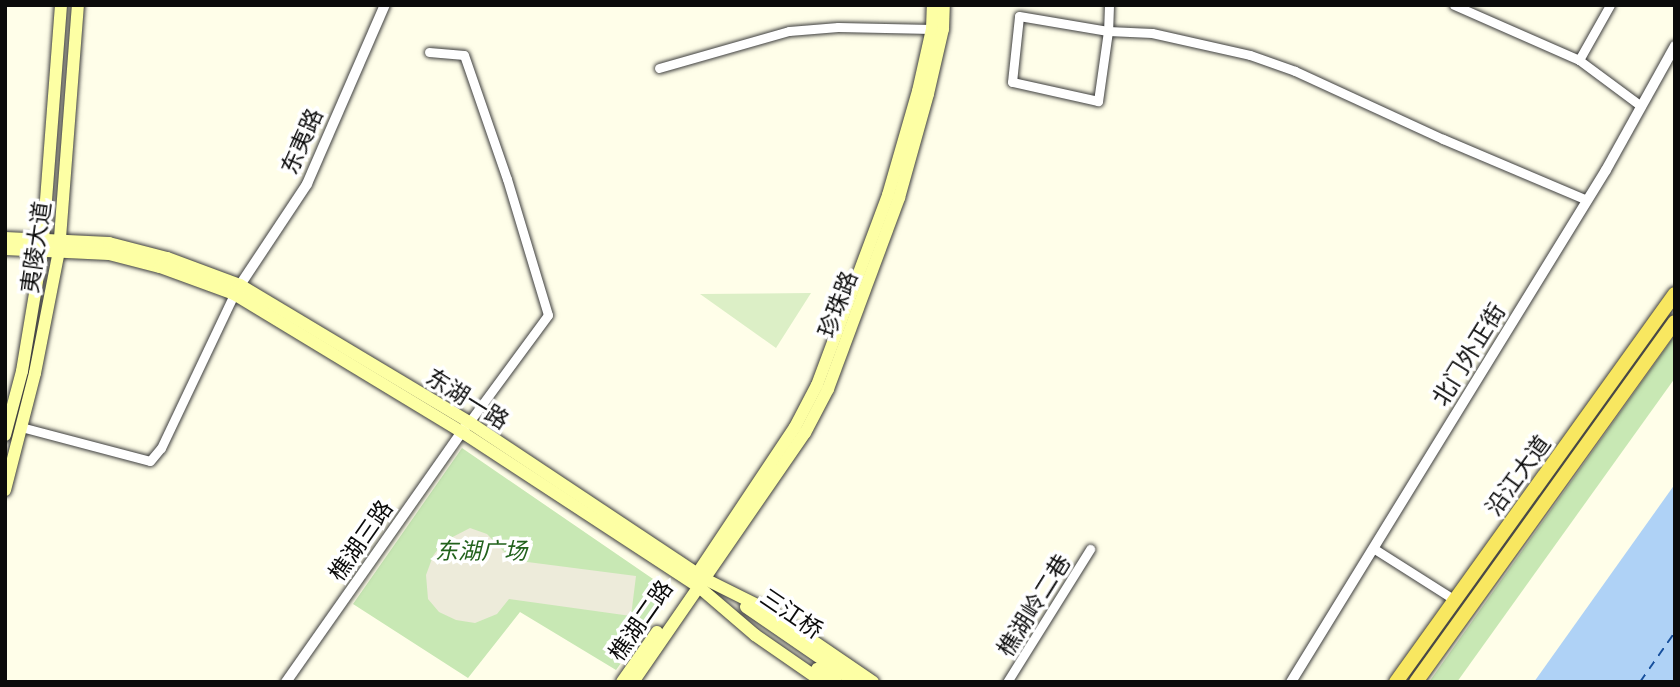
<!DOCTYPE html>
<html>
<head>
<meta charset="utf-8">
<style>
  body { margin:0 }
  #map { position:relative; width:1680px; height:687px; overflow:hidden; background:#fffee9; font-family:"Noto Serif","Noto Sans SC",serif }
  div>[style] { position:absolute }
  .green>* { inset:0; background:#c8e8b4 }
  .pitch>* { inset:0; background:#dcefc6 }
  .plaza>* { inset:0; background:#edebda }
  .water>* { inset:0; background:#afd2f6 }
  .ferry>* { height:2px; margin-top:-1px; transform-origin:0; background:repeating-linear-gradient(90deg,#164f9c 0 9px,transparent 0 16px) }
  .roads { filter:drop-shadow(0 0 2px #3e3e3e) drop-shadow(0 0 2px #3e3e3e) }
  .minor>* { height:9px; margin:-4.5px; padding:0 4.5px; transform-origin:4.5px; border-radius:4.5px; background:#fff }
  .tertiary>* { height:10px; margin:-5px; padding:0 5px; transform-origin:5px; border-radius:5px; background:#fff }
  .secondary>* { height:12px; margin:-6px; padding:0 6px; transform-origin:6px; border-radius:6px; background:#fdffa4 }
  .primary>* { height:14px; margin:-7px; padding:0 7px; transform-origin:7px; border-radius:7px; background:#f8e760 }
  span { translate:-50% -50%; white-space:nowrap; text-align:center; line-height:1.15; -webkit-text-stroke:7px #fff; paint-order:stroke }
  .street-label { font-size:23px; color:#0b0b0b }
  .park-label { font-size:23px; color:#22621c; font-style:italic }
  .frame { position:absolute; inset:0; border:7px solid #0b0b0b; pointer-events:none }
</style>
</head>
<body>
<div id="map">
  <div class="green">
    <div style="clip-path:polygon(1675px 335px,1675px 378px,1457px 682px,1429px 682px)"></div>
    <div style="clip-path:polygon(462px 448px,672px 592px,616px 670px,520px 612px,468px 678px,353px 604px)"></div>
  </div>
  <div class="pitch">
    <div style="clip-path:polygon(811px 293px,776px 348px,700px 294px)"></div>
  </div>
  <div class="plaza">
    <div style="clip-path:polygon(470px 528px,487px 534px,512px 560px,636px 576px,631px 616px,509px 599px,497px 614px,475px 623px,456px 620px,439px 612px,428px 599px,426px 575px,433px 556px,443px 542px)"></div>
  </div>
  <div class="water">
    <div style="clip-path:polygon(1675px 484px,1675px 682px,1534px 682px)"></div>
  </div>
  <div class="ferry">
    <div style="left:1640px;top:682px;width:61px;rotate:-55deg"></div>
  </div>
  <div class="roads">
    <div class="minor">
      <div style="left:1109px;top:5px;width:26px;rotate:92deg"></div>
      <div style="left:1108px;top:31px;width:44px;rotate:2.6deg"></div>
      <div style="left:1152px;top:33px;width:100px;rotate:12.7deg"></div>
      <div style="left:1250px;top:55px;width:48px;rotate:19.6deg"></div>
      <div style="left:1295px;top:71px;width:163px;rotate:24.7deg"></div>
      <div style="left:1443px;top:139px;width:156px;rotate:23deg"></div>
      <div style="left:1454px;top:5px;width:137px;rotate:23.7deg"></div>
      <div style="left:1579px;top:60px;width:77px;rotate:36.6deg"></div>
      <div style="left:1019px;top:16px;width:90px;rotate:9.6deg"></div>
      <div style="left:1108px;top:31px;width:71px;rotate:98.1deg"></div>
      <div style="left:1098px;top:101px;width:88px;rotate:-167.5deg"></div>
      <div style="left:1012px;top:82px;width:66px;rotate:-83.9deg"></div>
      <div style="left:429px;top:52px;width:35px;rotate:5deg"></div>
      <div style="left:464px;top:55px;width:131px;rotate:70.9deg"></div>
      <div style="left:507px;top:179px;width:142px;rotate:73.2deg"></div>
      <div style="left:548px;top:315px;width:133px;rotate:126.4deg"></div>
      <div style="left:1579px;top:60px;width:63px;rotate:-60.6deg"></div>
      <div style="left:659px;top:68px;width:135px;rotate:-15.9deg"></div>
      <div style="left:789px;top:31px;width:49px;rotate:-4.7deg"></div>
      <div style="left:838px;top:27px;width:94px;rotate:1.2deg"></div>
      <div style="left:21px;top:427px;width:133px;rotate:14.8deg"></div>
      <div style="left:150px;top:461px;width:17px;rotate:-50deg"></div>
      <div style="left:161px;top:448px;width:170px;rotate:-64.6deg"></div>
      <div style="left:1373px;top:548px;width:97px;rotate:32.4deg"></div>
      <div style="left:1007px;top:682px;width:157px;rotate:-58deg"></div>
    </div>
    <div class="tertiary">
      <div style="left:240px;top:285px;width:121px;rotate:-56.4deg"></div>
      <div style="left:307px;top:184px;width:195px;rotate:-66.5deg"></div>
      <div style="left:286px;top:682px;width:313px;rotate:-54.9deg"></div>
      <div style="left:1291px;top:682px;width:601px;rotate:-58.4deg"></div>
      <div style="left:1606px;top:170px;width:142px;rotate:-60.9deg"></div>
    </div>
    <div class="secondary">
      <div style="left:5px;top:238px;width:104px;rotate:2.8deg"></div>
      <div style="left:109px;top:243px;width:60px;rotate:14.5deg"></div>
      <div style="left:167px;top:258px;width:78px;rotate:20.3deg"></div>
      <div style="left:240px;top:285px;width:267px;rotate:30.9deg"></div>
      <div style="left:469px;top:422px;width:283px;rotate:33.6deg"></div>
      <div style="left:705px;top:579px;width:72px;rotate:26.6deg"></div>
      <div style="left:769px;top:611px;width:126px;rotate:34.3deg"></div>
      <div style="left:5px;top:249px;width:104px;rotate:2.8deg"></div>
      <div style="left:109px;top:254px;width:53px;rotate:14.3deg"></div>
      <div style="left:160px;top:267px;width:79px;rotate:20deg"></div>
      <div style="left:234px;top:294px;width:267px;rotate:31.2deg"></div>
      <div style="left:462px;top:432px;width:283px;rotate:33.2deg"></div>
      <div style="left:699px;top:587px;width:74px;rotate:40.6deg"></div>
      <div style="left:755px;top:635px;width:83px;rotate:34.7deg"></div>
      <div style="left:5px;top:435px;width:66px;rotate:-75.1deg"></div>
      <div style="left:22px;top:371px;width:121px;rotate:-80.5deg"></div>
      <div style="left:42px;top:252px;width:248px;rotate:-85.6deg"></div>
      <div style="left:5px;top:490px;width:121px;rotate:-75.6deg"></div>
      <div style="left:35px;top:373px;width:124px;rotate:-78.9deg"></div>
      <div style="left:59px;top:251px;width:247px;rotate:-85.6deg"></div>
      <div style="left:693px;top:580px;width:184px;rotate:-56.3deg"></div>
      <div style="left:795px;top:427px;width:47px;rotate:-62.4deg"></div>
      <div style="left:817px;top:385px;width:203px;rotate:-69.5deg"></div>
      <div style="left:888px;top:195px;width:108px;rotate:-73.9deg"></div>
      <div style="left:918px;top:91px;width:64px;rotate:-77.3deg"></div>
      <div style="left:932px;top:29px;width:24px;rotate:-88deg"></div>
      <div style="left:746px;top:607px;width:132px;rotate:34.5deg"></div>
      <div style="left:817px;top:669px;width:23px;rotate:34deg"></div>
      <div style="left:622px;top:682px;width:61px;rotate:-55deg"></div>
      <div style="left:633px;top:682px;width:303px;rotate:-55.4deg"></div>
      <div style="left:805px;top:433px;width:50px;rotate:-62.4deg"></div>
      <div style="left:828px;top:389px;width:204px;rotate:-69.6deg"></div>
      <div style="left:899px;top:198px;width:108px;rotate:-74.4deg"></div>
      <div style="left:928px;top:94px;width:67px;rotate:-77deg"></div>
      <div style="left:943px;top:29px;width:24px;rotate:-88deg"></div>
    </div>
    <div class="primary">
      <div style="left:1396px;top:682px;width:478px;rotate:-54.3deg"></div>
      <div style="left:1416px;top:682px;width:443px;rotate:-54.3deg"></div>
    </div>
  </div>
  <div class="street-label">
    <span style="left:301px;top:141px;rotate:-66deg">东夷路</span>
    <span style="left:35px;top:247px;rotate:-82deg">夷陵大道</span>
    <span style="left:837px;top:304px;rotate:-69deg">珍珠路</span>
    <span style="left:1468px;top:354px;rotate:-58deg">北门外正街</span>
    <span style="left:468px;top:398px;rotate:32deg">东湖一路</span>
    <span style="left:1517px;top:475px;rotate:-54deg">沿江大道</span>
    <span style="left:360px;top:540px;rotate:-55deg">樵湖三路</span>
    <span style="left:1033px;top:605px;rotate:-58deg">樵湖岭二巷</span>
    <span style="left:792px;top:613px;rotate:34deg">三江桥</span>
    <span style="left:640px;top:620px;rotate:-55deg">樵湖二路</span>
  </div>
  <div class="park-label">
    <span style="left:481px;top:550px">东湖广场</span>
  </div>
  <div class="frame"></div>
</div>
</body>
</html>
